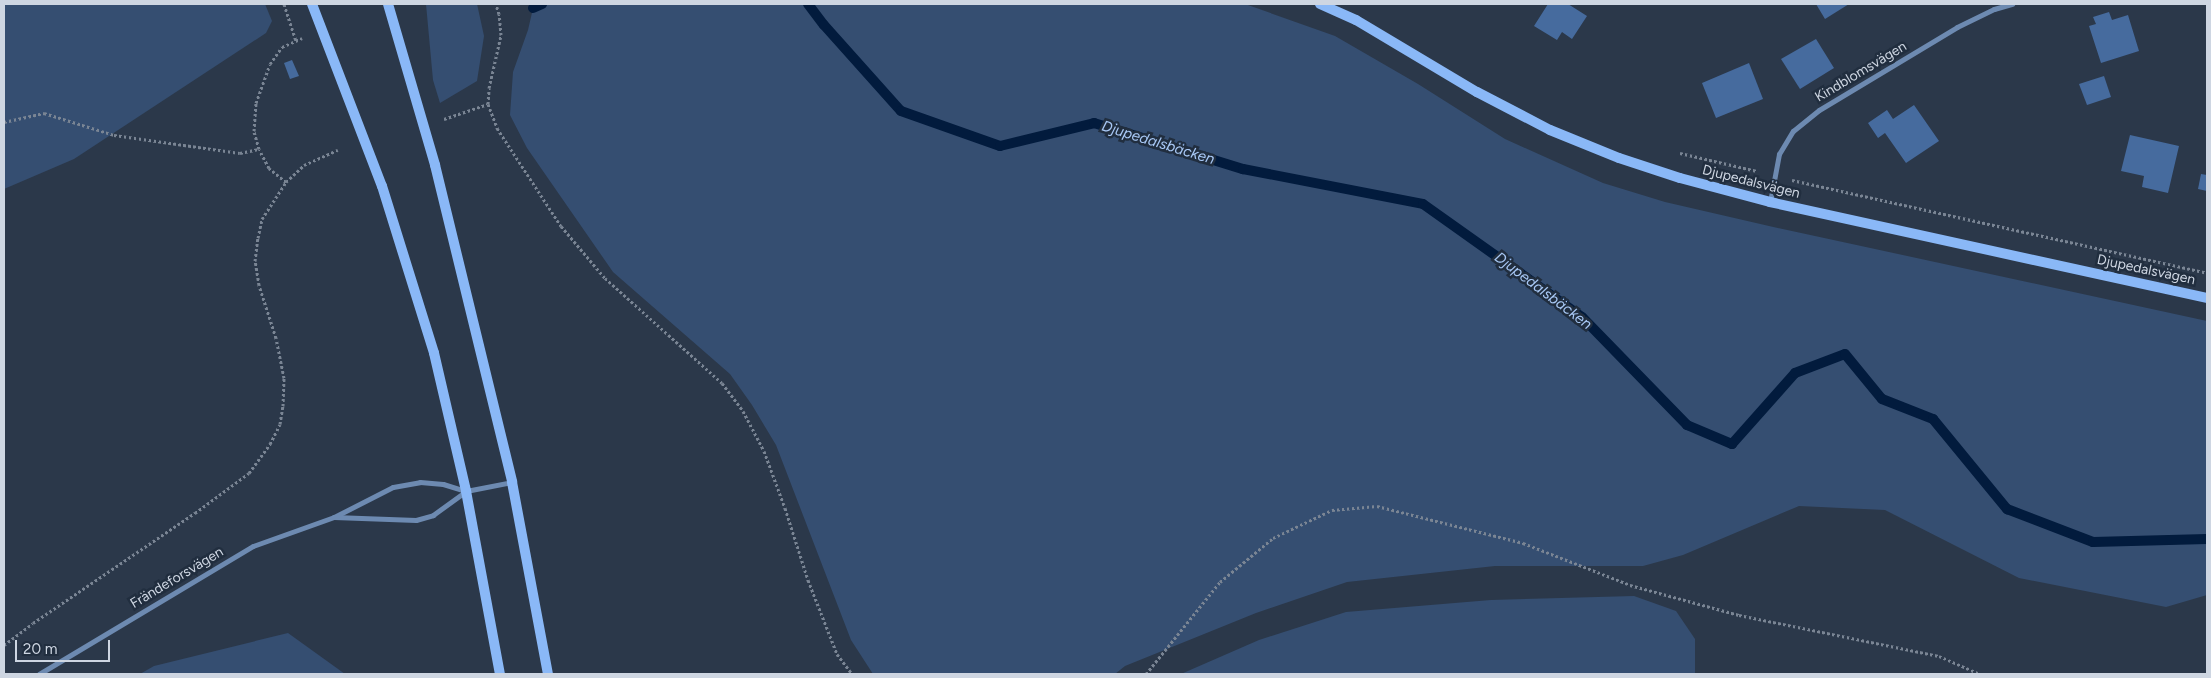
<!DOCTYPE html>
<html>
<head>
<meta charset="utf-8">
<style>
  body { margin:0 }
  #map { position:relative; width:2211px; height:678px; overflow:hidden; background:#2b384a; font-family:Figtree,sans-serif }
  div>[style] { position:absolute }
  .green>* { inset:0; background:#354e71 }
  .stream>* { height:10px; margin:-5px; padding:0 5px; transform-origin:5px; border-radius:5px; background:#021b3d }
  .building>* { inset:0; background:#466b9e }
  .path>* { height:3px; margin-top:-1.5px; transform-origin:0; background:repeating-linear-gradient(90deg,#7a8594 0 2.5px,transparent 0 5px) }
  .street>* { height:5px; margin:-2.5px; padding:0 2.5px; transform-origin:2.5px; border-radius:2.5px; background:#6d8ab1 }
  .secondary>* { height:10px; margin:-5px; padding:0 5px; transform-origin:5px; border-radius:5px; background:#8ab8f7 }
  span { translate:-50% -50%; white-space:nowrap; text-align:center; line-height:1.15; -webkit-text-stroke:5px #212e3f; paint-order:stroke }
  .street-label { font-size:14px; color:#ced6e2 }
  .water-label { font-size:15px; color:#a8c8f5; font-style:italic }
  .frame { position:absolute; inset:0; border:5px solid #ced6e2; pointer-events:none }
  .scale { position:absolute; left:15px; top:640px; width:95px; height:22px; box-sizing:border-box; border:2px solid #ced6e2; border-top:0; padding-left:6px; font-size:15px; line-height:18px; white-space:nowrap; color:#ced6e2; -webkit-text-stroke:4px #212e3f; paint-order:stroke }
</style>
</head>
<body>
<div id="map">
  <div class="green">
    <div style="clip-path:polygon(4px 4px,265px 4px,272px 21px,266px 33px,74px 159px,4px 189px)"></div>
    <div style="clip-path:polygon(426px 4px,477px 4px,484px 36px,477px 81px,440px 103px,433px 80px)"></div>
    <div style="clip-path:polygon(534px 4px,1245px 4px,1335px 36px,1418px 84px,1505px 139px,1603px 183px,1665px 202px,1769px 226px,2207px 321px,2207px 595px,2166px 607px,2019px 578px,1885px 510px,1799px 506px,1683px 555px,1643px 566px,1495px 566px,1347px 582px,1256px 613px,1125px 666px,1115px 674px,873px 674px,851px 640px,776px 445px,752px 405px,730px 374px,613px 272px,527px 148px,510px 115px,513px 72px,528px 30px)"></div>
    <div style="clip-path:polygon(1634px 596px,1676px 611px,1695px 639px,1695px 674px,1181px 674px,1259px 640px,1346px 612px,1491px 600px)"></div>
    <div style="clip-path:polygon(288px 633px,345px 674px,140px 674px,154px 666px)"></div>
  </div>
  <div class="stream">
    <div style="left:808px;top:4px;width:26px;rotate:53deg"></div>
    <div style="left:824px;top:25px;width:115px;rotate:48.2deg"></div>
    <div style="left:901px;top:111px;width:105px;rotate:19.5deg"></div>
    <div style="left:1000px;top:146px;width:97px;rotate:-13.7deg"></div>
    <div style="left:1094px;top:123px;width:156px;rotate:17.2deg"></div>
    <div style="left:1243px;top:169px;width:183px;rotate:11deg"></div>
    <div style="left:1423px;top:204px;width:195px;rotate:35.4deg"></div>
    <div style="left:1582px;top:317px;width:151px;rotate:45.8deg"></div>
    <div style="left:1687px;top:425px;width:49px;rotate:22.9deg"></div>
    <div style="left:1732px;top:444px;width:95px;rotate:-48.4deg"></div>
    <div style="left:1795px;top:373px;width:53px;rotate:-20.8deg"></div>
    <div style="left:1845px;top:354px;width:58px;rotate:50.6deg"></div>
    <div style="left:1882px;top:399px;width:55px;rotate:21.4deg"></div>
    <div style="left:1933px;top:419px;width:117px;rotate:50.6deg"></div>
    <div style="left:2007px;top:509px;width:92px;rotate:21deg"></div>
    <div style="left:2093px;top:542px;width:114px;rotate:-1.5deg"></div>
    <div style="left:533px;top:8px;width:10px;rotate:-24deg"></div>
  </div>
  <div class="building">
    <div style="clip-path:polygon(1548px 4px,1568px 4px,1587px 16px,1572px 39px,1562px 32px,1557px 40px,1534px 26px)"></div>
    <div style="clip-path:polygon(1816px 4px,1849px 4px,1825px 19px)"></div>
    <div style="clip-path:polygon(2109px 12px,2112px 20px,2128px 15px,2139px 51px,2101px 63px,2089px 26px,2096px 24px,2093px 17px)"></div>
    <div style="clip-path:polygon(1816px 39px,1834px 68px,1800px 89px,1781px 59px)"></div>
    <div style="clip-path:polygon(292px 60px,299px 76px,290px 79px,284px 63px)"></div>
    <div style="clip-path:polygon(1749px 63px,1763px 99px,1716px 118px,1702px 83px)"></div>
    <div style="clip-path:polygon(2104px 76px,2111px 97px,2087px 105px,2079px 84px)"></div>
    <div style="clip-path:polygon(1914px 105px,1939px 141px,1906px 163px,1885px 133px,1878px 138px,1868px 123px,1887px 110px,1893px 119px)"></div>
    <div style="clip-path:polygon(2130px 135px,2179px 146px,2168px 193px,2142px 187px,2144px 176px,2121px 171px)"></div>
    <div style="clip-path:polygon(2201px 174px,2207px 175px,2207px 191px,2198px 189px)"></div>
  </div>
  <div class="path">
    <div style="left:284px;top:4px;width:39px;rotate:72deg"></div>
    <div style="left:488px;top:104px;width:26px;rotate:69deg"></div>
    <div style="left:497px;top:128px;width:117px;rotate:56.9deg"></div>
    <div style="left:561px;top:226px;width:68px;rotate:49.8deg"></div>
    <div style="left:605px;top:278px;width:157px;rotate:41.9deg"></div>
    <div style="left:722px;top:383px;width:35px;rotate:53deg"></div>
    <div style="left:743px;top:411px;width:45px;rotate:62.3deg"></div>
    <div style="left:764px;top:451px;width:61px;rotate:69.8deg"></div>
    <div style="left:785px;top:508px;width:76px;rotate:72.3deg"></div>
    <div style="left:808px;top:580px;width:79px;rotate:68.6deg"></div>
    <div style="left:837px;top:654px;width:25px;rotate:53deg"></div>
    <div style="left:444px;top:119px;width:46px;rotate:-18.8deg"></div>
    <div style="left:488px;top:104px;width:16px;rotate:-86deg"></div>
    <div style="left:489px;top:88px;width:54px;rotate:-77.2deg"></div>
    <div style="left:501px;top:35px;width:21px;rotate:-95deg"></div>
    <div style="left:499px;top:14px;width:10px;rotate:-107deg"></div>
    <div style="left:4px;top:122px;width:41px;rotate:-12.7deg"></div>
    <div style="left:44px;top:113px;width:73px;rotate:17.4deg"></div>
    <div style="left:114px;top:135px;width:127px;rotate:8.1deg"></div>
    <div style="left:240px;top:153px;width:19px;rotate:-12deg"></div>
    <div style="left:1680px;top:153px;width:79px;rotate:13.2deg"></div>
    <div style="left:1792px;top:180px;width:425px;rotate:12.6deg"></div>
    <div style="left:286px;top:182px;width:22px;rotate:-141deg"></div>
    <div style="left:269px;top:168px;width:21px;rotate:-118deg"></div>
    <div style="left:259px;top:149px;width:19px;rotate:-106deg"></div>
    <div style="left:254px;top:131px;width:28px;rotate:-86deg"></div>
    <div style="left:256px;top:103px;width:41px;rotate:-70.3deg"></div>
    <div style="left:270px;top:64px;width:21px;rotate:-55deg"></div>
    <div style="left:282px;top:47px;width:22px;rotate:-24deg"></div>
    <div style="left:4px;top:645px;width:36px;rotate:-37deg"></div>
    <div style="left:33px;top:623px;width:196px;rotate:-34.2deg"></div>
    <div style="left:195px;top:513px;width:67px;rotate:-36.5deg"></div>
    <div style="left:249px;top:473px;width:36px;rotate:-54deg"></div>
    <div style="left:270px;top:444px;width:22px;rotate:-63deg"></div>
    <div style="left:280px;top:424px;width:18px;rotate:-81deg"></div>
    <div style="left:283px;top:406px;width:28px;rotate:-88deg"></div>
    <div style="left:284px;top:378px;width:41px;rotate:-101.3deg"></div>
    <div style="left:276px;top:338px;width:56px;rotate:-107.8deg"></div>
    <div style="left:259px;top:285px;width:24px;rotate:-99deg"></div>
    <div style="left:255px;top:261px;width:23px;rotate:-83deg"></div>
    <div style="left:258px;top:238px;width:19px;rotate:-78deg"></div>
    <div style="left:262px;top:219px;width:44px;rotate:-57deg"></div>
    <div style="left:286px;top:182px;width:25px;rotate:-43deg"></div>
    <div style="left:304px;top:165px;width:37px;rotate:-24deg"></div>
    <div style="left:1146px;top:674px;width:118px;rotate:-51.2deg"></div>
    <div style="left:1220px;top:582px;width:69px;rotate:-39.7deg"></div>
    <div style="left:1273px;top:538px;width:65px;rotate:-25.4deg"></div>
    <div style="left:1332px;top:510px;width:45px;rotate:-5.1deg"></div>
    <div style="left:1377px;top:506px;width:151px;rotate:14.2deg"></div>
    <div style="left:1523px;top:543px;width:115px;rotate:21.4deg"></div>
    <div style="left:1630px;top:585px;width:113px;rotate:15.4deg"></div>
    <div style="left:1739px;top:615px;width:204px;rotate:11.6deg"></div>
    <div style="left:1939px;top:656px;width:45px;rotate:23.7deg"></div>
  </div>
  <div class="street">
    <div style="left:1770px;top:202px;width:49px;rotate:-79.4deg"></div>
    <div style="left:1779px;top:154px;width:27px;rotate:-59deg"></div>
    <div style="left:1793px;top:131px;width:33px;rotate:-39deg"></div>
    <div style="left:1819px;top:110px;width:161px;rotate:-31deg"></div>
    <div style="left:1957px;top:27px;width:41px;rotate:-25.9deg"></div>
    <div style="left:1994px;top:9px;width:19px;rotate:-16deg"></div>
    <div style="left:334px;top:517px;width:82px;rotate:2.1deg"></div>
    <div style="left:416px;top:520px;width:18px;rotate:-16deg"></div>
    <div style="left:433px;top:515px;width:41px;rotate:-36deg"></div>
    <div style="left:39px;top:674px;width:249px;rotate:-30.9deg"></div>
    <div style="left:253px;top:546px;width:86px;rotate:-19.7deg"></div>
    <div style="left:334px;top:517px;width:66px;rotate:-27deg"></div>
    <div style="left:393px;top:487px;width:27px;rotate:-10deg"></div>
    <div style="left:420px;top:482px;width:23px;rotate:5deg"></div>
    <div style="left:443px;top:484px;width:24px;rotate:17deg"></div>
    <div style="left:466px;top:491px;width:47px;rotate:-11.1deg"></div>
  </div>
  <div class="secondary">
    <div style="left:312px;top:4px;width:195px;rotate:69deg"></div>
    <div style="left:382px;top:186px;width:175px;rotate:72.7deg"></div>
    <div style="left:434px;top:353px;width:142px;rotate:76.9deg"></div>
    <div style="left:466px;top:491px;width:186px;rotate:79.5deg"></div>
    <div style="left:388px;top:4px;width:168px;rotate:73.7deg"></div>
    <div style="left:435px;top:165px;width:326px;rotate:76.3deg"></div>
    <div style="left:512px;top:482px;width:195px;rotate:79.4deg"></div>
    <div style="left:1320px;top:4px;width:39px;rotate:24deg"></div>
    <div style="left:1356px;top:20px;width:141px;rotate:30.8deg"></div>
    <div style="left:1477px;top:92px;width:82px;rotate:27.5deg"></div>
    <div style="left:1550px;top:130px;width:74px;rotate:22.1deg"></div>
    <div style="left:1619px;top:158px;width:64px;rotate:18.2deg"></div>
    <div style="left:1680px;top:178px;width:93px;rotate:14.9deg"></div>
    <div style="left:1770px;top:202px;width:447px;rotate:12.4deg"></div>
  </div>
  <div class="street-label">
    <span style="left:1861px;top:72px;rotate:-31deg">Kindblomsvägen</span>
    <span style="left:1751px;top:182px;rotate:14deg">Djupedalsvägen</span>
    <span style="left:2146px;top:270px;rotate:12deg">Djupedalsvägen</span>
    <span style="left:177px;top:578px;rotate:-31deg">Frändeforsvägen</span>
  </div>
  <div class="water-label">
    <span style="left:1158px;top:143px;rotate:17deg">Djupedalsbäcken</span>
    <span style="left:1543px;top:291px;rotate:37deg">Djupedalsbäcken</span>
  </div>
  <div class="frame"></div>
  <div class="scale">20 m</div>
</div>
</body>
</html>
